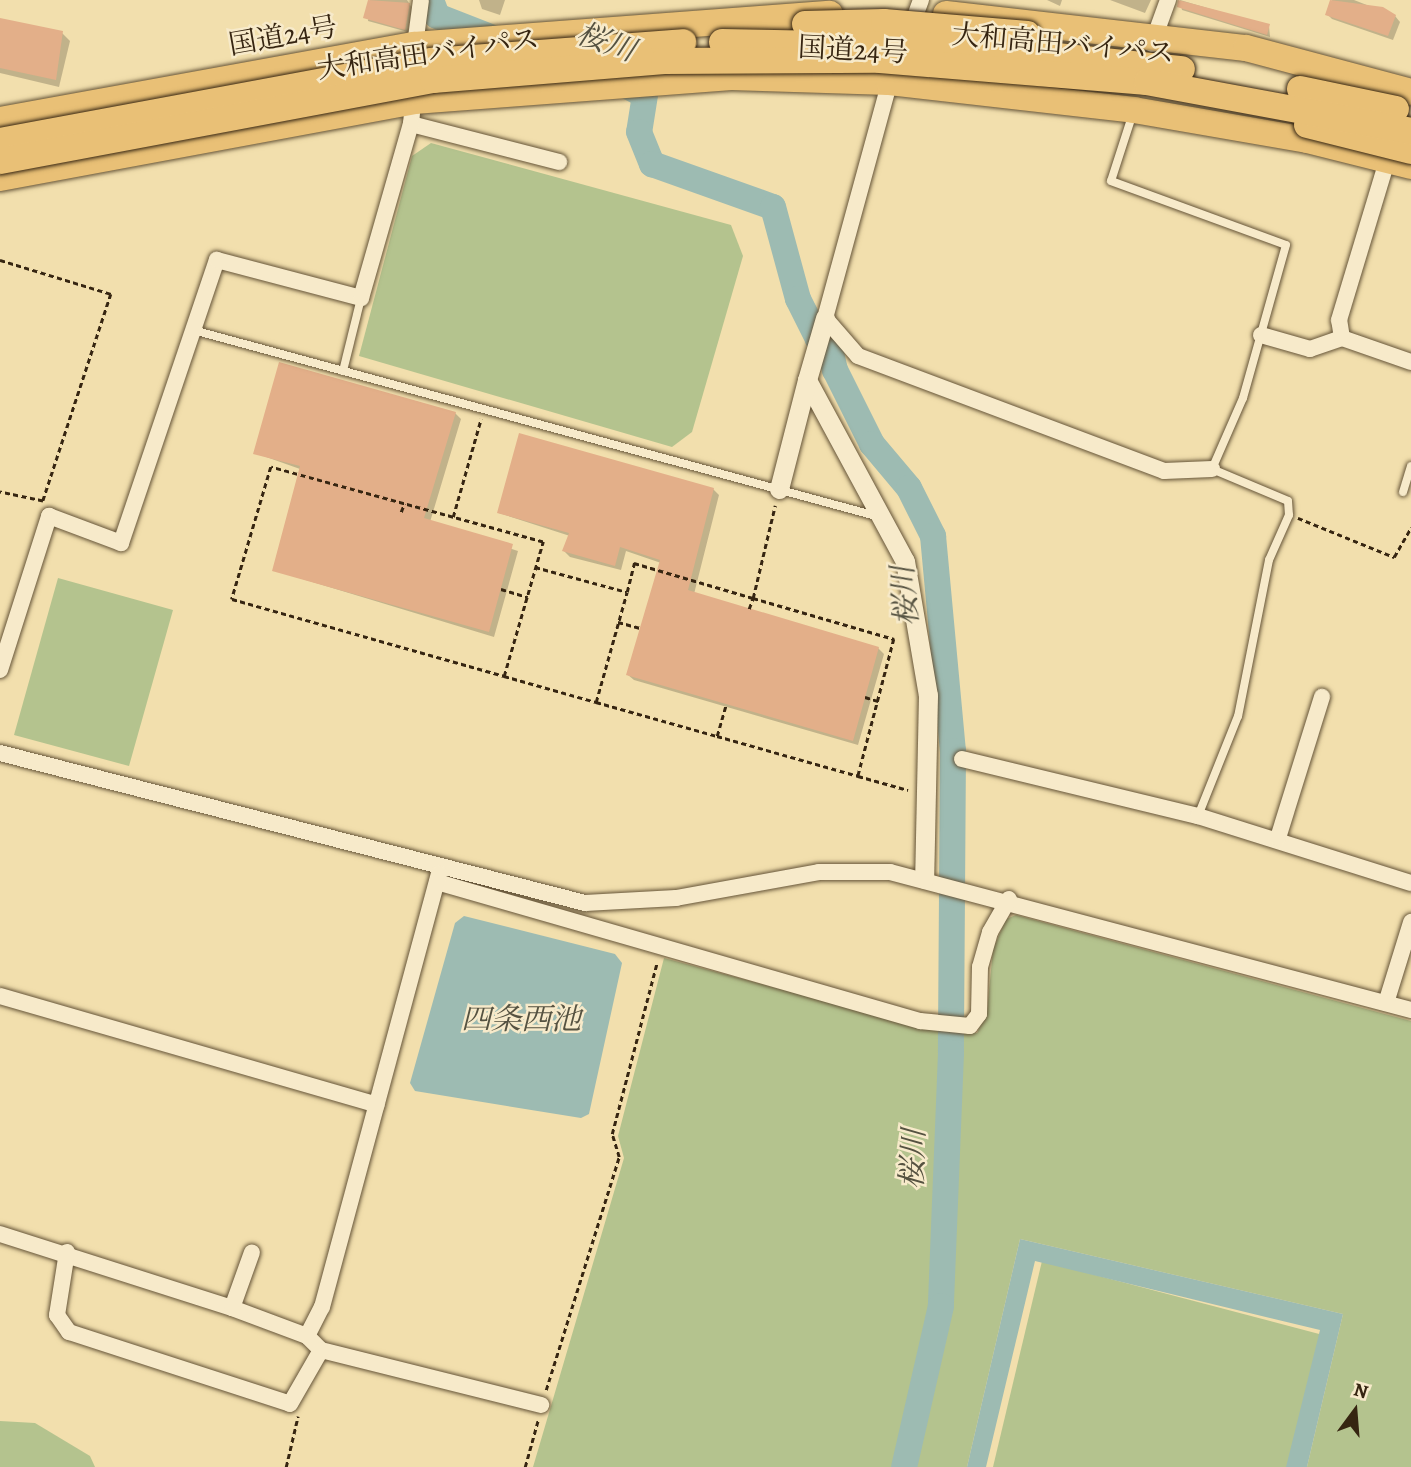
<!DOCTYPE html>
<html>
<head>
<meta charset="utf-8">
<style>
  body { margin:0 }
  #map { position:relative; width:1411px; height:1467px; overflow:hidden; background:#f2dfad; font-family:Alegreya,"Noto Serif JP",serif }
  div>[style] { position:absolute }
  .green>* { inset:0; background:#b4c38e }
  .water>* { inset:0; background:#9dbbb2 }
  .shadow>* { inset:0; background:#0003 }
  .river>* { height:26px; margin:-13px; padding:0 13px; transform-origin:13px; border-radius:13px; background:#9dbbb2 }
  .building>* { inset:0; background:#e3af89 }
  .path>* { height:2.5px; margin-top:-1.25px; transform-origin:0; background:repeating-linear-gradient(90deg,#362511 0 5px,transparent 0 8.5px) }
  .roads { filter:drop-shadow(0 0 2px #655438) drop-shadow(0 0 2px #655438) }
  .service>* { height:8px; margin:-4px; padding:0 4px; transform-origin:4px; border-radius:4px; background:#f7eaca }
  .minor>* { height:16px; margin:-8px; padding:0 8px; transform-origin:8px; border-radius:8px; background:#f7eaca }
  .tertiary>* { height:19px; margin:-9.5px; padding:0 9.5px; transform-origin:9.5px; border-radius:9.5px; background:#f7eaca }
  .trunk>* { height:26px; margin:-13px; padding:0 13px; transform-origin:13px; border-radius:13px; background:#e9c076 }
  .bridges { filter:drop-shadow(0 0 2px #362511) drop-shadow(0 0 2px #362511) }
  .trunk-bridge>* { height:26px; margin:-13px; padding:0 13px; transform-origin:13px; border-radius:13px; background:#e9c076 }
  span { translate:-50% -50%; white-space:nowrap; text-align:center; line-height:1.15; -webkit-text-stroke:5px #f7eaca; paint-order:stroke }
  .street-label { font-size:28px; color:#362511 }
  .water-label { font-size:30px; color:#555241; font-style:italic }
  .north { position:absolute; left:1320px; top:1376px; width:70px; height:70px; -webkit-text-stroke:5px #f7eaca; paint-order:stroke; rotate:16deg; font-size:19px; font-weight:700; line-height:28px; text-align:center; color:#362511 }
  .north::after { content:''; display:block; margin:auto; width:24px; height:32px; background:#362511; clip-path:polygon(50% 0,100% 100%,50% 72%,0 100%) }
</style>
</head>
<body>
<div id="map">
  <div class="green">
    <div style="clip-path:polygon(431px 143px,731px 225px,743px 256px,692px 432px,672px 447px,359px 356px,412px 156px)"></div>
    <div style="clip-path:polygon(58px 578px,173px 610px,129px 766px,14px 735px)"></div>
    <div style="clip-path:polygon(1016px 915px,1411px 1021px,1411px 1467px,1307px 1467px,1343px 1314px,1020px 1239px,967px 1467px,533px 1467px,624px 1158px,618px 1136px,664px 958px,921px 1027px,977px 1033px,987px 1012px,993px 949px,1006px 919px)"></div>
    <div style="clip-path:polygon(1042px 1261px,1323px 1335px,1289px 1467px,993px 1467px)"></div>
    <div style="clip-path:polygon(0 1421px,35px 1423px,90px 1456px,95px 1467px,0 1467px)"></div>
  </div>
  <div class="water">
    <div style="clip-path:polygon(464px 916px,615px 954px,622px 963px,589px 1114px,581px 1118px,415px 1091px,410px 1083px,455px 923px)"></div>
    <div style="clip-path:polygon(1020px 1239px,1343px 1314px,1307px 1467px,1286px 1467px,1320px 1330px,1035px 1261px,986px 1467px,967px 1467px)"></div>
  </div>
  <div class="shadow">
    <div style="clip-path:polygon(370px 0,407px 0,412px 8px,408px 32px,368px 21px)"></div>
    <div style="clip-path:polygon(479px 0,505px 0,500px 15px,482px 9px)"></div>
    <div style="clip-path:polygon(1047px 0,1062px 0,1060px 6px)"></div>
    <div style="clip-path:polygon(1110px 0,1151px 0,1145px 13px)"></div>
    <div style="clip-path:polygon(1180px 0,1269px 26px,1270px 37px,1182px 10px)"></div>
    <div style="clip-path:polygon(1332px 0,1354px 0,1395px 16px,1400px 22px,1393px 40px,1332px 19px,1327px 14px)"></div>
    <div style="clip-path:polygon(0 19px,62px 33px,70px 41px,59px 87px,0 73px)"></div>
    <div style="clip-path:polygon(455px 413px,461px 419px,430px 522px,518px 551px,494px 637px,273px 570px,300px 469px,255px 453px)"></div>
    <div style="clip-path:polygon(713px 489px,719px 495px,694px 594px,878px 648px,884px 654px,858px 745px,634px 680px,628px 675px,661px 563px,626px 551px,621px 570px,570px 557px,564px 551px,570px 536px,499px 513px)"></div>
  </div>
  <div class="river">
    <div style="left:431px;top:0;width:17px;rotate:69deg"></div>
    <div style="left:437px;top:16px;width:66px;rotate:21.5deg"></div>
    <div style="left:617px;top:81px;width:31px;rotate:27deg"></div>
    <div style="left:645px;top:95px;width:37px;rotate:99deg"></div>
    <div style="left:639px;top:132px;width:35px;rotate:68deg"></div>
    <div style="left:652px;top:164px;width:128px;rotate:19.6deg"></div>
    <div style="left:773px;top:207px;width:95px;rotate:74.8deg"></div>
    <div style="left:798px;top:299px;width:45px;rotate:63.4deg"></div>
    <div style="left:818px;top:339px;width:10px;rotate:6deg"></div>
    <div style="left:828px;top:340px;width:31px;rotate:77deg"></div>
    <div style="left:835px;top:370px;width:83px;rotate:63.4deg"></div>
    <div style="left:872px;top:444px;width:57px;rotate:49.9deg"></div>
    <div style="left:909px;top:488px;width:54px;rotate:63.4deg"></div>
    <div style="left:933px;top:536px;width:216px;rotate:84.7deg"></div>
    <div style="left:953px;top:751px;width:302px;rotate:90.4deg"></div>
    <div style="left:951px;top:1053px;width:253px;rotate:92.3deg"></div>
    <div style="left:941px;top:1306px;width:165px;rotate:102.9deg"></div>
  </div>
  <div class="building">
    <div style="clip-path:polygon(368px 0,410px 3px,405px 30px,363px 18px)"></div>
    <div style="clip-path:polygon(1178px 0,1270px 24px,1267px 35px,1177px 7px)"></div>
    <div style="clip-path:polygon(1330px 0,1383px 7px,1396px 15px,1388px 36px,1325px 15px)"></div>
    <div style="clip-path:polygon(0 18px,63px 31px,56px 80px,0 68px)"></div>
    <div style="clip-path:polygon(279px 362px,456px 412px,424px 518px,513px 544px,489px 632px,272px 571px,300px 466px,253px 454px)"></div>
    <div style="clip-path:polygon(519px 433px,714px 488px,688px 590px,879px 647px,853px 741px,626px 675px,660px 560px,620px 547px,615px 566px,562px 551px,569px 533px,497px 513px)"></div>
  </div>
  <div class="path">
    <div style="left:0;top:260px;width:116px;rotate:17deg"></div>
    <div style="left:111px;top:294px;width:218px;rotate:108.2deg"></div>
    <div style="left:43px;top:501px;width:44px;rotate:-168.2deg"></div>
    <div style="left:401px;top:512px;width:9px;rotate:-69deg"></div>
    <div style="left:453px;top:517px;width:102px;rotate:-74.1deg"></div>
    <div style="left:1298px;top:518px;width:104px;rotate:22.1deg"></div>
    <div style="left:1394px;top:557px;width:34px;rotate:-60deg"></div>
    <div style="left:535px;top:567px;width:95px;rotate:15.2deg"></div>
    <div style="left:627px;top:592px;width:30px;rotate:-76deg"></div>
    <div style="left:634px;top:563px;width:124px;rotate:16.4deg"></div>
    <div style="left:753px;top:598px;width:95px;rotate:-76.6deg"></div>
    <div style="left:501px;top:589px;width:28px;rotate:17deg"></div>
    <div style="left:749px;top:609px;width:12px;rotate:-70deg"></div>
    <div style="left:753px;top:598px;width:147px;rotate:16.2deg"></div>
    <div style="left:894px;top:639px;width:142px;rotate:104.7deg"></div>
    <div style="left:618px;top:622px;width:23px;rotate:15deg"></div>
    <div style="left:504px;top:676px;width:140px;rotate:-73.8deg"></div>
    <div style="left:543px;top:542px;width:282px;rotate:-164.6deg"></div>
    <div style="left:271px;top:467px;width:138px;rotate:106.5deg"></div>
    <div style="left:232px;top:599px;width:283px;rotate:15.8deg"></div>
    <div style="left:504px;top:676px;width:96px;rotate:15.8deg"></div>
    <div style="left:596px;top:702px;width:126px;rotate:15.7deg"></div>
    <div style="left:717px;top:736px;width:147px;rotate:15.8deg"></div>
    <div style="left:858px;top:776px;width:52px;rotate:15.6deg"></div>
    <div style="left:865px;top:697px;width:14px;rotate:17deg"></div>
    <div style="left:596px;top:702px;width:114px;rotate:-74.3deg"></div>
    <div style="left:717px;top:736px;width:33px;rotate:-74deg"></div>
    <div style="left:546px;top:1390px;width:244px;rotate:-72.6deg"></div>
    <div style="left:619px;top:1157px;width:24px;rotate:-107deg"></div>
    <div style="left:612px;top:1134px;width:178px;rotate:-75.3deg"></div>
    <div style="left:286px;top:1467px;width:52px;rotate:-76.8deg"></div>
    <div style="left:525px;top:1467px;width:49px;rotate:-74.5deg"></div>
  </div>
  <div class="roads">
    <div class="service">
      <div style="left:1133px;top:113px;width:71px;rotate:107.9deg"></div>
      <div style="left:1111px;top:181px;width:186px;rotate:20.1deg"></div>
      <div style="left:1286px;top:245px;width:159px;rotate:105.7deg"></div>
      <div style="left:1243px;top:398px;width:77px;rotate:113.6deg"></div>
      <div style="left:1212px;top:469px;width:82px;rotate:22.8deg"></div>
      <div style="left:1288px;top:501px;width:14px;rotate:86deg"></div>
      <div style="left:1289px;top:515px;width:49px;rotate:114deg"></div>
      <div style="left:1269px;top:560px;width:159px;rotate:101.2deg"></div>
      <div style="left:1238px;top:716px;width:108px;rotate:111.8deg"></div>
      <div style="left:193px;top:330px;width:708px;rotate:15.23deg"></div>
      <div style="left:343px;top:371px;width:75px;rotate:-76.1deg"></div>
      <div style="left:1403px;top:492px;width:27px;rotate:-73deg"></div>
    </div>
    <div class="minor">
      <div style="left:910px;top:30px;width:32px;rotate:-70deg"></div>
      <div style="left:1152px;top:44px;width:47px;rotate:-70deg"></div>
      <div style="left:414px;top:53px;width:53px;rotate:-82.5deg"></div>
      <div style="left:891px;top:77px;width:250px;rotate:105.3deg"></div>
      <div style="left:825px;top:318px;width:50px;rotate:49deg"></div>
      <div style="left:858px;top:356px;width:327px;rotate:20.6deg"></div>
      <div style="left:1164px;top:471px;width:48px;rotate:-2.4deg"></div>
      <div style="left:412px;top:113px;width:11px;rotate:95deg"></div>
      <div style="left:411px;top:124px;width:153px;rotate:14.4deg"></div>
      <div style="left:1261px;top:335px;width:51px;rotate:15.9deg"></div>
      <div style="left:1310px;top:349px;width:34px;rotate:-19deg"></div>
      <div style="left:1342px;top:338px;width:73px;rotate:19.2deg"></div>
      <div style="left:1342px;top:338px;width:18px;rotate:-99deg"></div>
      <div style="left:1339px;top:320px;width:166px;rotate:-73.2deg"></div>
      <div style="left:0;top:670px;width:162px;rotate:-72.3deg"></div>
      <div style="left:49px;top:516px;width:77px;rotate:20.6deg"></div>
      <div style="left:121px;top:543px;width:299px;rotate:-71.3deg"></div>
      <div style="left:217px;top:260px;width:149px;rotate:14.8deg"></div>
      <div style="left:361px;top:298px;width:181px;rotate:-74deg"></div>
      <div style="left:0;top:753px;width:604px;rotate:14.38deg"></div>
      <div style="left:585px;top:903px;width:91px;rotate:-3.1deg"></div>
      <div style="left:676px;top:898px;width:145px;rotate:-10.3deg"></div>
      <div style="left:819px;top:872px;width:71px"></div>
      <div style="left:890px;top:872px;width:539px;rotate:14.84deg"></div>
      <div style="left:962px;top:759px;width:243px;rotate:13.6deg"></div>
      <div style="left:1198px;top:816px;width:223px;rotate:17.5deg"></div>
      <div style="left:1278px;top:838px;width:148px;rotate:-72.7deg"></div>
      <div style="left:437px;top:882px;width:503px;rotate:16.06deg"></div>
      <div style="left:920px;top:1021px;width:50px;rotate:5.7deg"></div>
      <div style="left:970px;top:1026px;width:15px;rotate:-53deg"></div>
      <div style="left:979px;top:1014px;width:47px;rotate:-88.8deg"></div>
      <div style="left:980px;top:967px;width:36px;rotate:-74deg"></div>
      <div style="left:990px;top:932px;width:38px;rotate:-60deg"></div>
      <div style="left:0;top:996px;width:392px;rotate:16.1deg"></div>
      <div style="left:1386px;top:1003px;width:85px;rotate:-72.8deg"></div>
      <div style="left:0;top:1234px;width:244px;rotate:17.7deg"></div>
      <div style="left:232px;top:1308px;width:80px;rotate:20.5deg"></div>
      <div style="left:307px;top:1336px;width:20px;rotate:45deg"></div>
      <div style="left:321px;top:1350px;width:227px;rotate:14deg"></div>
      <div style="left:67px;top:1252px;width:64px;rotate:99deg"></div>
      <div style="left:57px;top:1315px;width:21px;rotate:55deg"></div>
      <div style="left:69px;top:1332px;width:232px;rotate:18deg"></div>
      <div style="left:290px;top:1404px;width:62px;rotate:-60.1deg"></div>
      <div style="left:232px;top:1308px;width:59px;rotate:-70.3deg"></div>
      <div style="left:307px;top:1336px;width:33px;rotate:-63deg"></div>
      <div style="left:322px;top:1307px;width:449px;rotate:-74.9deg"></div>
    </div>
    <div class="tertiary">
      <div style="left:825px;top:318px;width:65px;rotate:106.2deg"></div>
      <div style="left:807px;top:380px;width:206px;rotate:61.6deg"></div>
      <div style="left:905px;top:561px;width:136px;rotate:80.3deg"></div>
      <div style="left:928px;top:695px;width:184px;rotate:91.2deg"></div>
      <div style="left:779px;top:489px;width:113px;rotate:-75.6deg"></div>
    </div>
    <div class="trunk">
      <div style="left:946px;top:14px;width:302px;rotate:6.5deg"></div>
      <div style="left:1246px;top:48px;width:171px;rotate:14.9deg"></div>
      <div style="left:0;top:120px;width:421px;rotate:-10.3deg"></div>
      <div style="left:414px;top:45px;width:417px;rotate:-4.3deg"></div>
      <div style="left:0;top:178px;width:421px;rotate:-10.5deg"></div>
      <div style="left:414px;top:101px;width:318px;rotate:-4.3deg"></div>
      <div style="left:731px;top:77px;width:158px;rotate:1.8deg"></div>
      <div style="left:889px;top:82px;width:247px;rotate:6.5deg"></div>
      <div style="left:1134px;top:110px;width:176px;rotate:9.8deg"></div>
      <div style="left:1307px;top:140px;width:107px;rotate:14deg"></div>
    </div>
  </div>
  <div class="bridges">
    <div class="trunk-bridge">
      <div style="left:805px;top:24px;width:79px;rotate:-1.5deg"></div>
      <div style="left:884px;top:22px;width:144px;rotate:4.8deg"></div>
      <div style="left:722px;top:42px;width:250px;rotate:1.1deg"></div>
      <div style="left:972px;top:47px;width:211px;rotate:6deg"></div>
      <div style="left:1300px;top:89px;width:98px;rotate:11.8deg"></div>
      <div style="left:1307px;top:125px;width:107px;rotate:14deg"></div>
      <div style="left:0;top:141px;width:439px;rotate:-10.5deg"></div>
      <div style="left:432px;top:61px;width:252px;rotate:-4.3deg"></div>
      <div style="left:0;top:161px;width:441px;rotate:-10.6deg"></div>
      <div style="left:433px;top:80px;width:232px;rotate:-4.7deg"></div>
      <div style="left:664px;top:61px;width:216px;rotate:-0.3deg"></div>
      <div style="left:880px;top:60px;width:268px;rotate:4.7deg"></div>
      <div style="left:1147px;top:82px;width:269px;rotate:10.5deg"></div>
    </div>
  </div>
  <div class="street-label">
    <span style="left:283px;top:36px;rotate:-10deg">国道24号</span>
    <span style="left:1063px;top:44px;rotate:5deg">大和高田バイパス</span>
    <span style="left:853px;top:50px;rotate:3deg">国道24号</span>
    <span style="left:428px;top:54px;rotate:-8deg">大和高田バイパス</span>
  </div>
  <div class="water-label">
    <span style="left:606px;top:42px;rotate:19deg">桜川</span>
    <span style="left:905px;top:596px;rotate:-95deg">桜川</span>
    <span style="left:521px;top:1019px">四条西池</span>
    <span style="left:913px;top:1159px;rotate:-88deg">桜川</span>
  </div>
  <div class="north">N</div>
</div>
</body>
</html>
